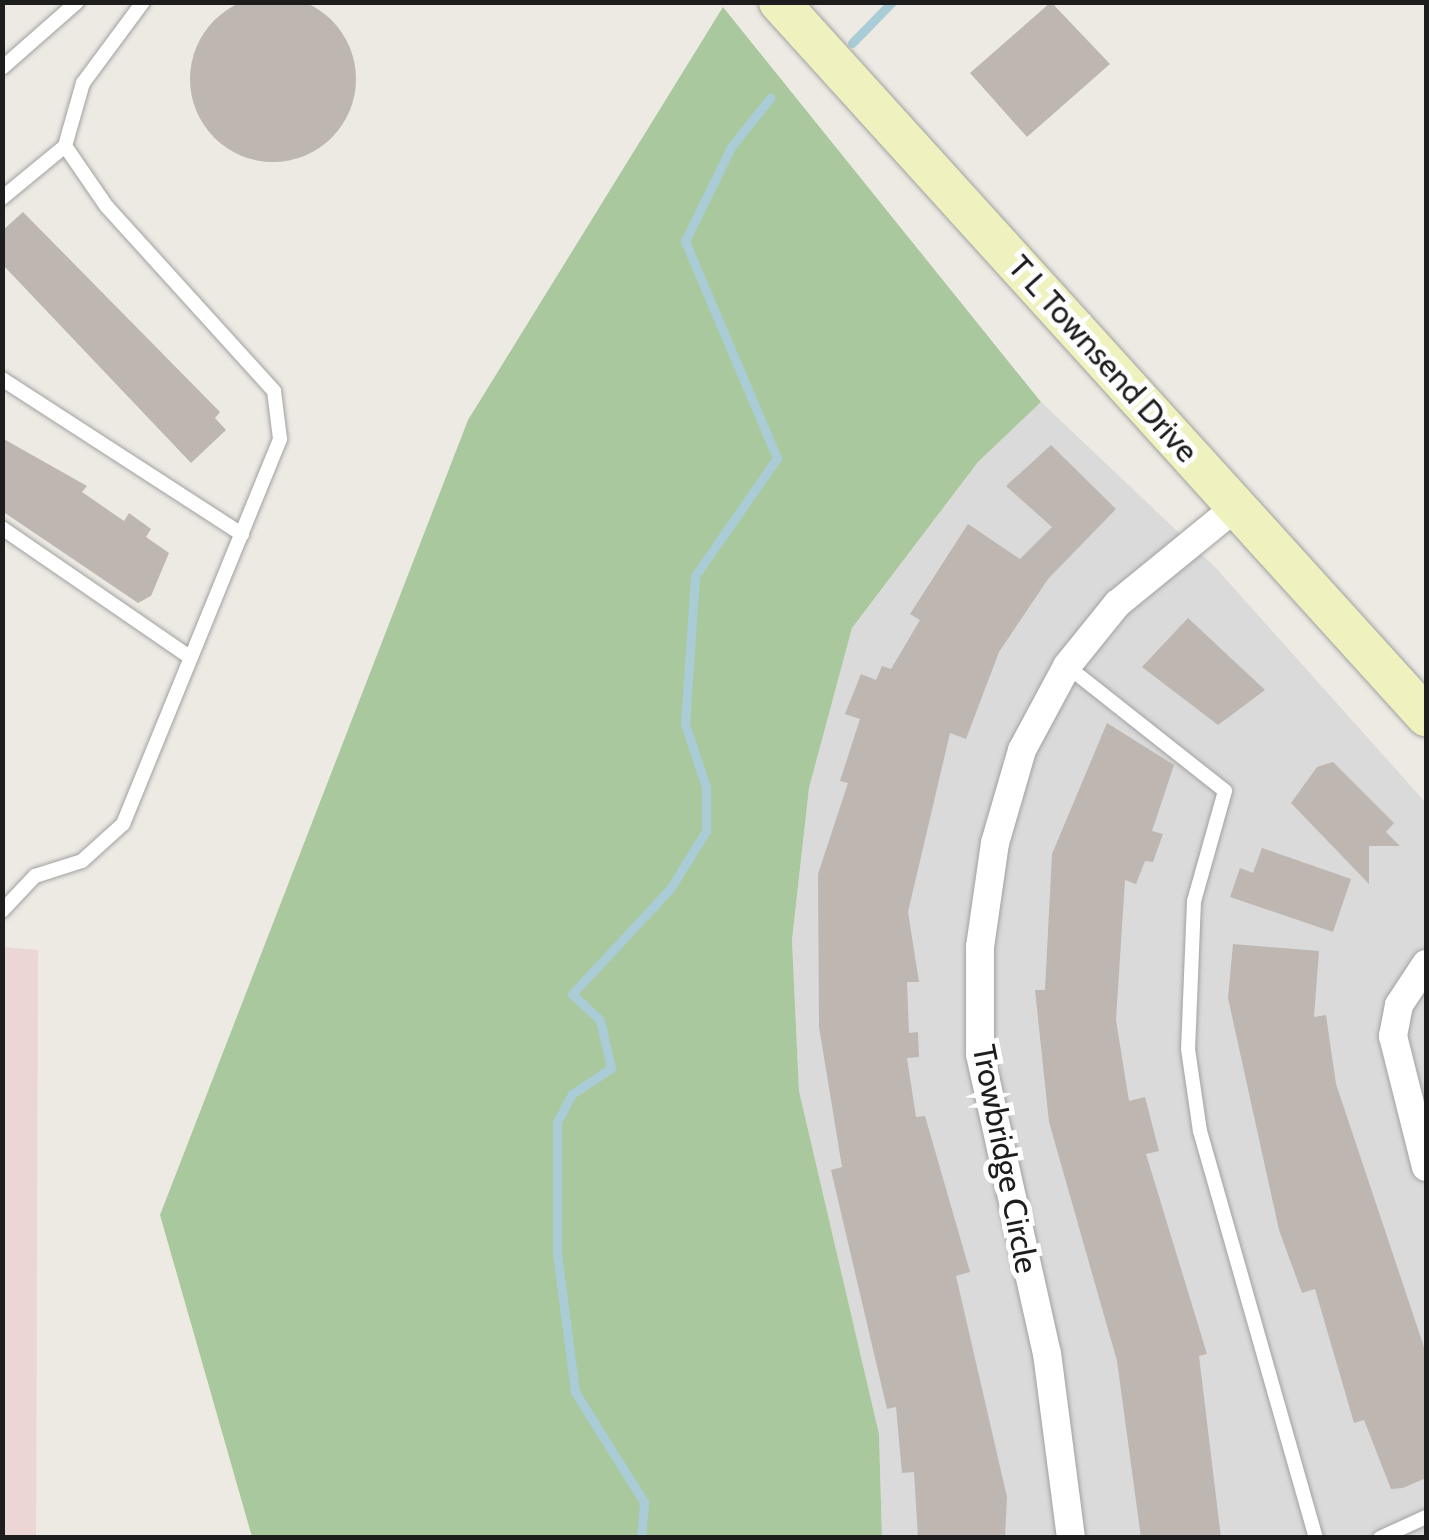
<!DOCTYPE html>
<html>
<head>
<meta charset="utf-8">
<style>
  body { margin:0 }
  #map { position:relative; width:1429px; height:1540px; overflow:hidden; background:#edeae4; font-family:Cabin,sans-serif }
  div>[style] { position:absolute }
  .residential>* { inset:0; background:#dbdada }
  .commercial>* { inset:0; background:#ecd6d5 }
  .forest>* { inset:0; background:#aac89e }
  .stream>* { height:9px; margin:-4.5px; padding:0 4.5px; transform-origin:4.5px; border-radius:4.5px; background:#aaccd6 }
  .building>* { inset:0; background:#bdb6b1 }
  .round { border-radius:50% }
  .roads { filter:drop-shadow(0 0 2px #a1a1a1) drop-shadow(0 0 2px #a1a1a1) }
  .lane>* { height:14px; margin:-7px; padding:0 7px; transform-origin:7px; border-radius:7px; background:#fff }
  .street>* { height:28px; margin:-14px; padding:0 14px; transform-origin:14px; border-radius:14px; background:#fff }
  .secondary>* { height:40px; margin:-20px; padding:0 20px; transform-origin:20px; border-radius:20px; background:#eff2be }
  span { translate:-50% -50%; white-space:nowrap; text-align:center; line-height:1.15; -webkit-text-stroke:10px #fff; paint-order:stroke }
  .street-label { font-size:32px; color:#1d1d1d }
  .frame { position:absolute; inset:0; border:5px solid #1d1d1d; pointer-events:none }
</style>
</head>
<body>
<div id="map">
  <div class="residential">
    <div style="clip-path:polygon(1041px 402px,1215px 567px,1426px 803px,1426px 1537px,882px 1537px,879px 1434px,799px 1091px,792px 940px,809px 788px,852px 628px,978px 462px)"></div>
  </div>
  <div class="commercial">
    <div style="clip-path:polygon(3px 947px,38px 950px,36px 1537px,3px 1537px)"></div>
  </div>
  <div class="forest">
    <div style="clip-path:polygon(723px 7px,1041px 402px,978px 462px,852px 628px,809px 788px,792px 940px,799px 1091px,879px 1434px,882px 1537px,252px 1537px,160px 1215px,468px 420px)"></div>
  </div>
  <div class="stream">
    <div style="left:852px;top:43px;width:57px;rotate:-45.7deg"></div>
    <div style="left:641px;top:1538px;width:36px;rotate:-85deg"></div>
    <div style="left:644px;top:1502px;width:130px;rotate:-122.1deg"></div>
    <div style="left:575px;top:1392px;width:139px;rotate:-97.4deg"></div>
    <div style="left:557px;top:1254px;width:132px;rotate:-90deg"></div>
    <div style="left:557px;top:1122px;width:32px;rotate:-62deg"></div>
    <div style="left:572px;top:1094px;width:47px;rotate:-33.7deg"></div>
    <div style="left:611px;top:1068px;width:49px;rotate:-102.9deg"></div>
    <div style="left:600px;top:1020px;width:38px;rotate:-137deg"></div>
    <div style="left:572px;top:994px;width:144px;rotate:-47deg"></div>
    <div style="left:670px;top:889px;width:68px;rotate:-58.2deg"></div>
    <div style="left:706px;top:831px;width:44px;rotate:-90deg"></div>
    <div style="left:706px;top:787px;width:66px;rotate:-108.4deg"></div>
    <div style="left:685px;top:724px;width:148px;rotate:-86.1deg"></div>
    <div style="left:695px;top:576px;width:144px;rotate:-55.2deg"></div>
    <div style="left:777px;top:458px;width:236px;rotate:-113deg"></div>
    <div style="left:685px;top:241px;width:105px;rotate:-63.9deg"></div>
    <div style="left:731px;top:147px;width:63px;rotate:-51.5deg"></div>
  </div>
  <div class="building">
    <div class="round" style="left:190px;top:-4px;width:166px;height:166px"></div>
    <div style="clip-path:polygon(1051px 2px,1110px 64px,1027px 137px,970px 73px)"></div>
    <div style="clip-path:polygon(23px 212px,220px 412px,215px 418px,226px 430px,191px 463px,2px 264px,2px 231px)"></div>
    <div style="clip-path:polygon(2px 438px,87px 486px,82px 492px,124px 521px,129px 513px,151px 529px,146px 537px,169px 553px,151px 596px,138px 603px,2px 511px)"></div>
    <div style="clip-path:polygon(1051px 445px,1116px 509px,1048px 579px,999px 652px,966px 739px,950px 733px,908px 912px,919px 982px,907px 982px,909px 1033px,918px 1032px,919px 1057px,907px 1058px,916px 1117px,925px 1116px,970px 1272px,956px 1276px,1007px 1497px,1005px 1538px,918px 1538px,914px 1472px,902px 1473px,896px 1407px,887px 1409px,831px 1170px,842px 1167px,819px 1027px,818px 874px,848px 783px,840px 781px,860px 719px,845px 714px,861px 674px,876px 680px,882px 666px,891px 669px,920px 620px,910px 614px,968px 524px,1020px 559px,1052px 527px,1006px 486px)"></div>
    <div style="clip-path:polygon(1188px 618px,1265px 690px,1218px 725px,1142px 667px)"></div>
    <div style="clip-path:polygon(1107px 723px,1174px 765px,1152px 831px,1163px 834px,1153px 862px,1145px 861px,1136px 884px,1125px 880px,1116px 1020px,1129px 1101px,1145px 1097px,1159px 1151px,1146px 1154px,1207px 1354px,1199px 1356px,1221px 1538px,1141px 1538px,1117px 1361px,1049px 1122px,1035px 990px,1045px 990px,1052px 854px)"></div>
    <div style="clip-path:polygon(1333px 762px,1394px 823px,1386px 832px,1400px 846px,1369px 846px,1369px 884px,1291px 803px,1317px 767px)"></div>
    <div style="clip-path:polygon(1262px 848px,1351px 879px,1333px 932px,1230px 897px,1240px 868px,1253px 873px)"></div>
    <div style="clip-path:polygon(1233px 944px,1319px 951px,1314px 1017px,1326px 1015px,1336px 1084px,1426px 1353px,1426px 1478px,1403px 1488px,1391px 1489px,1364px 1420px,1354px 1423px,1315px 1289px,1302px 1293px,1279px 1230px,1228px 998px)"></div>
  </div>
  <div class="roads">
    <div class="lane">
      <div style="left:2px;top:68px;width:100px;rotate:-41.3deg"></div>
      <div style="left:2px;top:198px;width:82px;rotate:-39.5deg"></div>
      <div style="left:2px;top:379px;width:286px;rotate:32.9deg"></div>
      <div style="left:2px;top:528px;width:229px;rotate:34.5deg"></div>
      <div style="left:1067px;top:666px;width:201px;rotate:38.3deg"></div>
      <div style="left:1225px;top:791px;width:114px;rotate:105.7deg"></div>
      <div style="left:1194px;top:901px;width:148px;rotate:92.3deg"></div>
      <div style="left:1188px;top:1049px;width:83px;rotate:81.7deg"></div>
      <div style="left:1200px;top:1131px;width:423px;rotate:74.1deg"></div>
      <div style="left:2px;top:911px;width:48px;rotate:-46.7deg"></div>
      <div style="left:35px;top:876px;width:49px;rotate:-17.7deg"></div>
      <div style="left:82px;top:861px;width:55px;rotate:-42.1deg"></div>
      <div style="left:123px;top:824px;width:416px;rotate:-67.8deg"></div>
      <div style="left:280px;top:439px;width:48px;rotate:-97.1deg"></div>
      <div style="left:274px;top:391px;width:248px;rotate:-132.2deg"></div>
      <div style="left:107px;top:207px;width:74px;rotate:-124.5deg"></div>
      <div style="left:65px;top:146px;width:66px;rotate:-74.1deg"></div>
      <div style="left:83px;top:83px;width:101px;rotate:-53.5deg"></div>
      <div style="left:1380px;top:1538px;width:51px;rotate:-24.5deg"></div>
    </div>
    <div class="street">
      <div style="left:1426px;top:964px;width:49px;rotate:123.4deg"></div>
      <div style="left:1399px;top:1005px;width:32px;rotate:101deg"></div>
      <div style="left:1393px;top:1036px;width:135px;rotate:75.9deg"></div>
      <div style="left:1071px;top:1538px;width:186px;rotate:-97.4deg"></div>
      <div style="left:1047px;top:1354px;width:307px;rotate:-102.6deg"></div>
      <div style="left:980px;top:1054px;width:107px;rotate:-90deg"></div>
      <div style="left:980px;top:947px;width:105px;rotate:-81.8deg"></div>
      <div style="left:995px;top:843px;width:97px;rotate:-73.8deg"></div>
      <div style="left:1022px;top:750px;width:95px;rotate:-61.8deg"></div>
      <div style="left:1067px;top:666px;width:80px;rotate:-51.1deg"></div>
      <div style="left:1117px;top:604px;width:154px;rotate:-39.2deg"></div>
    </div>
    <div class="secondary">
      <div style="left:779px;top:2px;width:964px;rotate:47.82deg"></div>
    </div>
  </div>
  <div class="street-label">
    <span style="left:1103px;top:359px;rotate:48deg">T L Townsend Drive</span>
    <span style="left:1005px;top:1159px;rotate:79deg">Trowbridge Circle</span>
  </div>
  <div class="frame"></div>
</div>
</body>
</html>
